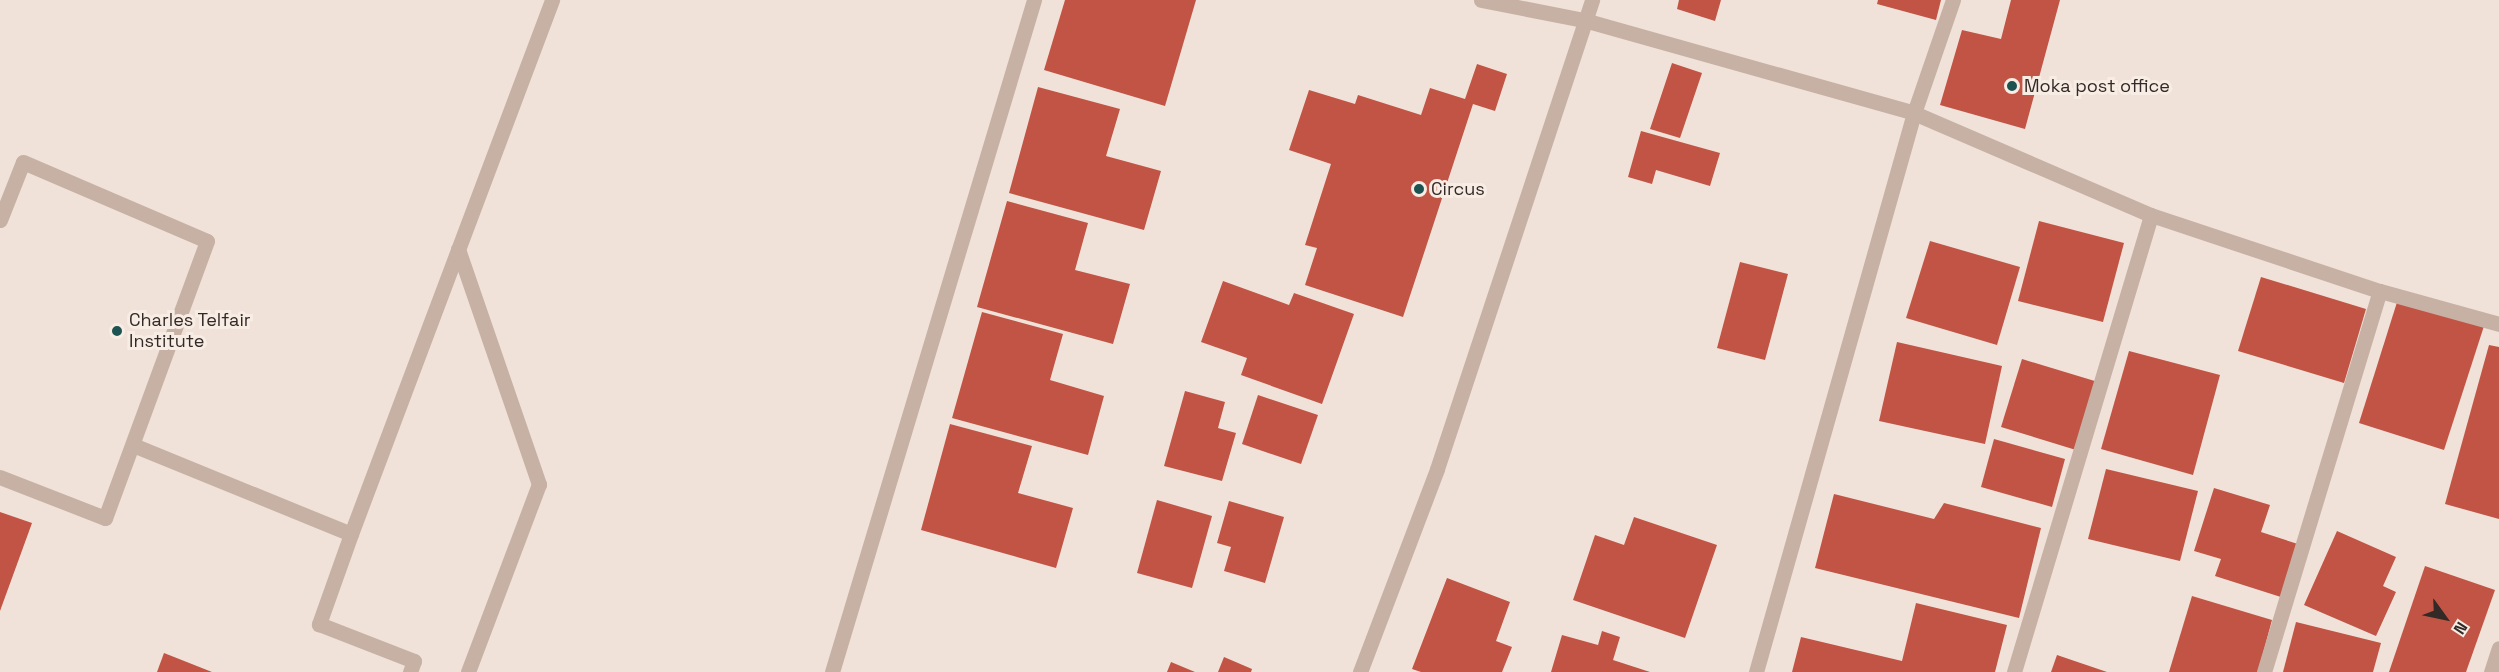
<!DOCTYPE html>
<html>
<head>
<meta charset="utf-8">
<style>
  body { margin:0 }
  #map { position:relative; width:2499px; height:672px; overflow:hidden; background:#f0e2d8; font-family:"Space Grotesk",sans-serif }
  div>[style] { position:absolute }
  .building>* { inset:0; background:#c15445 }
  .service>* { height:15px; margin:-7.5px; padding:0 7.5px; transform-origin:7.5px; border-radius:7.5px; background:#c7b1a5 }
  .minor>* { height:15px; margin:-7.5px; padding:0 7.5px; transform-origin:7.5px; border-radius:7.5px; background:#c7b1a5 }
  .tertiary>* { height:15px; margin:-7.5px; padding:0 7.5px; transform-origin:7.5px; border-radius:7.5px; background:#c7b1a5 }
  .dots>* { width:16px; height:16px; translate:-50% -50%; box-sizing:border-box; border:3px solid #f8ede4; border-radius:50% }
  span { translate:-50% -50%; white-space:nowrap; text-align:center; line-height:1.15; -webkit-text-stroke:6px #f8ede4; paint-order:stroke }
  .poi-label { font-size:18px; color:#332926 }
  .left { translate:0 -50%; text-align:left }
  .north { position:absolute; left:2415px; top:588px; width:60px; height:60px; -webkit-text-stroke:4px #f8ede4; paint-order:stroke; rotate:123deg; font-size:16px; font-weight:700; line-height:24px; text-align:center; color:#332926 }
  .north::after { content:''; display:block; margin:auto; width:21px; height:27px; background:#332926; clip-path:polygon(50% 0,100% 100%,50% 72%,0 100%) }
</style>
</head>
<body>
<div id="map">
  <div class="building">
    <div style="clip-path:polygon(1065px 0,1196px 0,1165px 106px,1044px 70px)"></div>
    <div style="clip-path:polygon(1679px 0,1721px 0,1715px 21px,1677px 9px)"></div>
    <div style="clip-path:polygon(1878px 0,1941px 0,1936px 20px,1877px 4px)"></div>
    <div style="clip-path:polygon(2011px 0,2060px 0,2025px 129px,1940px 105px,1962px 30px,2001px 39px)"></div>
    <div style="clip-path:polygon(1672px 63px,1702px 73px,1680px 138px,1650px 129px)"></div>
    <div style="clip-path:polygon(1477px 64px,1507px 74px,1495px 111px,1473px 104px,1403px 317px,1305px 285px,1317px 248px,1305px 245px,1331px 164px,1289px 150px,1309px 90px,1355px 104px,1358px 95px,1421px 115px,1430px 88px,1465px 99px)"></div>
    <div style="clip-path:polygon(1038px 87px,1120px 109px,1106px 156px,1161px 171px,1144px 230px,1009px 193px)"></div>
    <div style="clip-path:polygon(1641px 131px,1720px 153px,1710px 186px,1656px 170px,1652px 184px,1628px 177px)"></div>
    <div style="clip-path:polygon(1007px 201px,1088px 223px,1075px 270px,1130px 284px,1113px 344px,977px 307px)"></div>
    <div style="clip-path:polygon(2039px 221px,2124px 243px,2103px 322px,2018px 301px)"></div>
    <div style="clip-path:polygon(1930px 241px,2020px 267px,1997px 345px,1906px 318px)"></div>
    <div style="clip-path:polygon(1740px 262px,1788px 274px,1765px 360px,1717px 348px)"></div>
    <div style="clip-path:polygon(2261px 277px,2366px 309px,2344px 383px,2238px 351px)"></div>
    <div style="clip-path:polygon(1223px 281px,1289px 305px,1294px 293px,1354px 314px,1322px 404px,1241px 375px,1247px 358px,1201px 342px)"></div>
    <div style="clip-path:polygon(2398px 299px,2484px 326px,2444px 450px,2359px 423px)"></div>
    <div style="clip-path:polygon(982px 312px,1063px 334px,1050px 380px,1104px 396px,1088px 455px,952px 418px)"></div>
    <div style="clip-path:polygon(1897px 342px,2002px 366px,1985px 444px,1879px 421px)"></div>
    <div style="clip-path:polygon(2489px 345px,2499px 347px,2499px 519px,2445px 504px)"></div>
    <div style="clip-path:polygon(2129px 351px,2220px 375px,2193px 475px,2101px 449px)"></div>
    <div style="clip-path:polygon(2022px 359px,2098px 382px,2076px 450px,2001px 427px)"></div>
    <div style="clip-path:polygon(1185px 391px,1225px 402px,1218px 428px,1236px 433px,1222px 481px,1164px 466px)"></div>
    <div style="clip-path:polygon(1258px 395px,1318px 415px,1301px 464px,1242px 444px)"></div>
    <div style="clip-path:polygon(950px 424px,1032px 446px,1018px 493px,1073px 508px,1056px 568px,921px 530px)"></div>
    <div style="clip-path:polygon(1994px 439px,2065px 459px,2052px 507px,1981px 487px)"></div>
    <div style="clip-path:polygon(2106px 469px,2198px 491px,2180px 561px,2088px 539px)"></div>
    <div style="clip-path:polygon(2214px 488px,2270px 505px,2261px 532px,2301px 545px,2284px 598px,2215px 576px,2221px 559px,2194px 551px)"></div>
    <div style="clip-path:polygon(1834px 494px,1934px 519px,1944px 503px,2041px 528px,2019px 618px,1815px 568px)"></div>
    <div style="clip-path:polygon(1157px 500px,1212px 516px,1192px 588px,1137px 573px)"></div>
    <div style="clip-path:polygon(1229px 501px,1284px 517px,1265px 583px,1224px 571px,1231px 547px,1217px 543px)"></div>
    <div style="clip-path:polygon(0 512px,32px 523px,0 611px)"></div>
    <div style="clip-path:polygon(1634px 517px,1717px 545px,1685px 638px,1573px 600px,1595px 535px,1624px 545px)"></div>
    <div style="clip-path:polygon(2337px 531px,2396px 557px,2383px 586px,2396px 592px,2376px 636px,2304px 605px)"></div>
    <div style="clip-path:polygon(2425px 566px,2495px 590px,2466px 672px,2389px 672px)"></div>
    <div style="clip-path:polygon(1447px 578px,1510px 602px,1496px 641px,1512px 647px,1502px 672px,1421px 672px,1412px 669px)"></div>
    <div style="clip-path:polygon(2192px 596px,2272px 620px,2258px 672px,2169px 672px)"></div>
    <div style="clip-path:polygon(1916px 603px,2007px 625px,1995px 672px,1792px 672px,1801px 637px,1902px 661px)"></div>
    <div style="clip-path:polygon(2296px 622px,2381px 643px,2373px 672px,2283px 672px)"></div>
    <div style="clip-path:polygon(1602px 631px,1620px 637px,1613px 660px,1650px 672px,1551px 672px,1562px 635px,1598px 645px)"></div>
    <div style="clip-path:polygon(164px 653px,212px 672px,157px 672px)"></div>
    <div style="clip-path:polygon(2057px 655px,2107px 672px,2051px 672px)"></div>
    <div style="clip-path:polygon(1224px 657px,1252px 669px,1251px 672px,1218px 672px)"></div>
    <div style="clip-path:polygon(1171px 662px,1195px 672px,1167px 672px)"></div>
  </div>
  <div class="service">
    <div style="left:0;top:220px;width:62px;rotate:-68.4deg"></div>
    <div style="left:23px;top:162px;width:200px;rotate:23.2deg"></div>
    <div style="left:207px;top:241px;width:295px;rotate:110.2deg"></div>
    <div style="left:105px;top:518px;width:113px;rotate:-158.7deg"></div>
    <div style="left:133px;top:445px;width:235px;rotate:22.2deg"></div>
    <div style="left:351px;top:534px;width:96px;rotate:109.6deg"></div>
    <div style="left:319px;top:624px;width:102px;rotate:21.3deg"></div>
    <div style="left:414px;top:661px;width:12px;rotate:110deg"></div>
  </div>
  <div class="minor">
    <div style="left:458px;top:249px;width:249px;rotate:71deg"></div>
    <div style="left:539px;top:484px;width:201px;rotate:110.7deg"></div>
    <div style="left:351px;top:534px;width:571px;rotate:-69.37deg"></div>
    <div style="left:832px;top:672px;width:702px;rotate:-73.27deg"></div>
    <div style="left:1360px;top:672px;width:217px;rotate:-69.2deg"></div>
    <div style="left:1437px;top:469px;width:494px;rotate:-71.7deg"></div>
    <div style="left:1756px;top:672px;width:581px;rotate:-74.22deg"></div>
    <div style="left:1914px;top:113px;width:120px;rotate:-71deg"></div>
    <div style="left:2014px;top:672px;width:477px;rotate:-73.3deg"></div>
    <div style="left:2264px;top:672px;width:398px;rotate:-73.1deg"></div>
    <div style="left:2491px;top:672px;width:25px;rotate:-72deg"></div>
  </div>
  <div class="tertiary">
    <div style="left:1481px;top:0;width:105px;rotate:11deg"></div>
    <div style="left:1584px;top:20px;width:343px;rotate:15.7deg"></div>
    <div style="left:1914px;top:113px;width:258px;rotate:23.3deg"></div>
    <div style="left:2151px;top:215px;width:241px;rotate:18.4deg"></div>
    <div style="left:2380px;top:291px;width:123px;rotate:15.5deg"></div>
  </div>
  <div class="dots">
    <div style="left:2012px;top:86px;background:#1d5350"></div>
    <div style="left:1419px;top:189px;background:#1d5350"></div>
    <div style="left:117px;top:331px;background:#1d5350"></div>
  </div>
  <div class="poi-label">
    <span class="left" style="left:2024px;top:86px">Moka post office</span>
    <span class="left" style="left:1431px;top:189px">Circus</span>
    <span class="left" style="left:129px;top:331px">Charles Telfair<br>Institute</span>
  </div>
  <div class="north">N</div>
</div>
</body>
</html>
